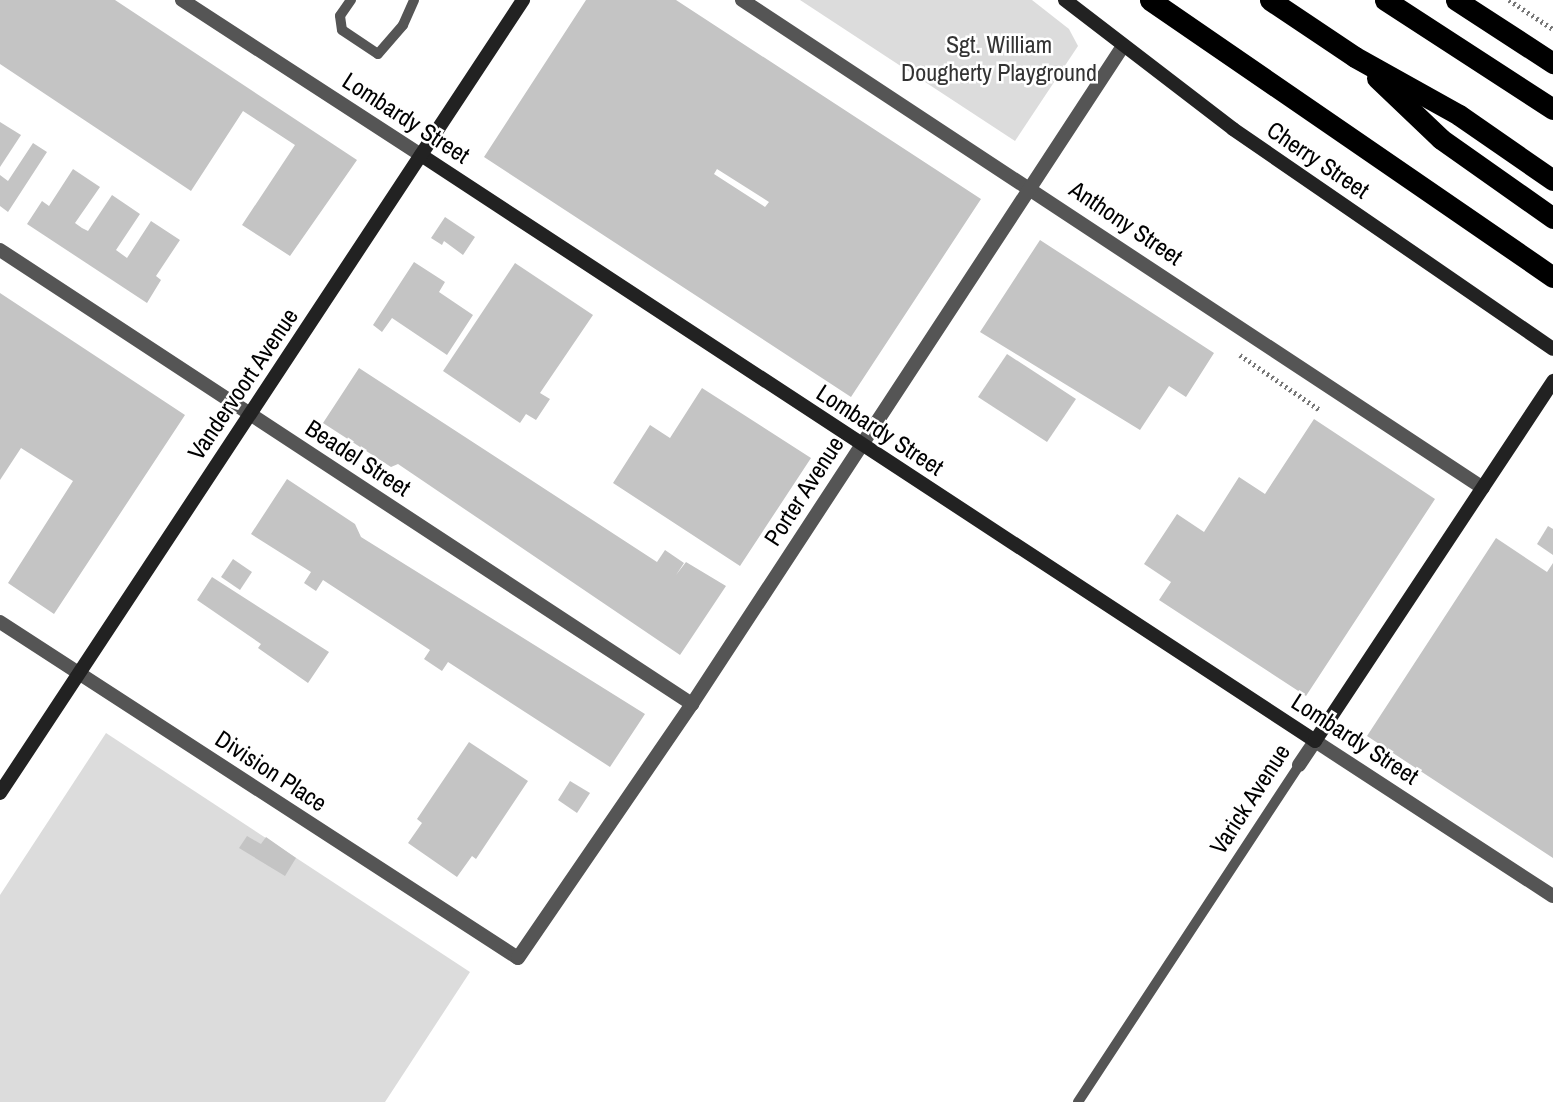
<!DOCTYPE html>
<html>
<head>
<meta charset="utf-8">
<style>
  body { margin:0 }
  #map { position:relative; width:1553px; height:1102px; overflow:hidden; background:#fff; font-family:"Archivo Narrow",sans-serif }
  div>[style] { position:absolute }
  .green>* { inset:0; background:#dcdcdc }
  .building>* { inset:0; background:#c4c4c4 }
  .path>* { height:4.5px; margin-top:-2.25px; transform-origin:0; background:repeating-linear-gradient(90deg,#777 0 2px,transparent 0 5.5px) }
  .service>* { height:10px; margin:-5px; padding:0 5px; transform-origin:5px; border-radius:5px; background:#555 }
  .minor>* { height:14px; margin:-7px; padding:0 7px; transform-origin:7px; border-radius:7px; background:#555 }
  .secondary>* { height:14px; margin:-7px; padding:0 7px; transform-origin:7px; border-radius:7px; background:#222 }
  .motorway>* { height:21px; margin:-10.5px; padding:0 10.5px; transform-origin:10.5px; border-radius:10.5px; background:#000 }
  span { translate:-50% -50%; white-space:nowrap; text-align:center; line-height:1.15; -webkit-text-stroke:5px #fff; paint-order:stroke }
  .park-label { font-size:24px; color:#333 }
  .street-label { font-size:24px; color:#000 }
</style>
</head>
<body>
<div id="map">
  <div class="green">
    <div style="clip-path:polygon(800px 0,1032px 0,1069px 29px,1078px 46px,1015px 141px)"></div>
    <div style="clip-path:polygon(106px 733px,470px 972px,385px 1102px,0 1102px,0 895px)"></div>
  </div>
  <div class="building">
    <div style="clip-path:polygon(0 0,115px 0,357px 160px,290px 256px,242px 225px,295px 145px,243px 111px,191px 191px,0 64px)"></div>
    <div style="clip-path:polygon(evenodd,586px 0,676px 0,981px 199px,851px 397px,484px 157px,586px 0,717px 169px,769px 202px,765px 207px,714px 174px,717px 169px)"></div>
    <div style="clip-path:polygon(0 122px,21px 135px,0 167px)"></div>
    <div style="clip-path:polygon(33px 143px,47px 152px,8px 212px,0 206px,0 175px,8px 181px)"></div>
    <div style="clip-path:polygon(73px 169px,100px 187px,75px 223px,82px 228px,88px 231px,112px 195px,140px 214px,116px 250px,127px 258px,151px 221px,180px 240px,156px 276px,161px 280px,147px 303px,27px 224px,42px 201px,49px 206px)"></div>
    <div style="clip-path:polygon(445px 217px,475px 237px,463px 255px,444px 241px,442px 245px,431px 238px)"></div>
    <div style="clip-path:polygon(1040px 240px,1214px 353px,1186px 397px,1169px 386px,1140px 430px,980px 332px)"></div>
    <div style="clip-path:polygon(414px 262px,445px 282px,439px 292px,473px 315px,447px 355px,392px 318px,382px 332px,373px 325px)"></div>
    <div style="clip-path:polygon(515px 263px,593px 315px,540px 393px,550px 399px,536px 420px,526px 414px,520px 423px,443px 371px)"></div>
    <div style="clip-path:polygon(0 293px,185px 415px,54px 614px,8px 583px,73px 481px,21px 448px,0 480px)"></div>
    <div style="clip-path:polygon(1007px 354px,1076px 399px,1047px 442px,978px 397px)"></div>
    <div style="clip-path:polygon(359px 368px,657px 562px,665px 550px,684px 563px,676px 575px,686px 562px,726px 586px,680px 655px,398px 464px,391px 467px,323px 423px)"></div>
    <div style="clip-path:polygon(702px 388px,811px 458px,740px 566px,613px 483px,650px 425px,670px 438px)"></div>
    <div style="clip-path:polygon(1314px 419px,1435px 499px,1306px 696px,1159px 600px,1171px 582px,1144px 564px,1177px 514px,1204px 532px,1239px 477px,1265px 494px)"></div>
    <div style="clip-path:polygon(287px 479px,355px 524px,361px 537px,645px 714px,610px 767px,448px 662px,442px 671px,424px 659px,430px 650px,323px 580px,316px 591px,304px 583px,311px 572px,251px 534px)"></div>
    <div style="clip-path:polygon(1548px 526px,1553px 529px,1553px 555px,1537px 544px)"></div>
    <div style="clip-path:polygon(1496px 538px,1547px 572px,1553px 563px,1553px 858px,1367px 736px)"></div>
    <div style="clip-path:polygon(233px 559px,252px 572px,240px 590px,221px 577px)"></div>
    <div style="clip-path:polygon(212px 577px,329px 652px,308px 683px,258px 648px,261px 644px,197px 600px)"></div>
    <div style="clip-path:polygon(469px 742px,528px 781px,476px 859px,472px 856px,457px 877px,408px 843px,422px 823px,417px 819px)"></div>
    <div style="clip-path:polygon(570px 781px,590px 793px,577px 813px,558px 800px)"></div>
    <div style="clip-path:polygon(247px 836px,261px 844px,266px 837px,296px 858px,285px 876px,239px 848px)"></div>
  </div>
  <div class="path">
    <div style="left:1509px;top:0;width:53px;rotate:33.4deg"></div>
    <div style="left:1240px;top:355px;width:97px;rotate:34.5deg"></div>
  </div>
  <div class="service">
    <div style="left:351px;top:0;width:19px;rotate:125deg"></div>
    <div style="left:340px;top:16px;width:14px;rotate:82deg"></div>
    <div style="left:342px;top:30px;width:43px;rotate:33.7deg"></div>
    <div style="left:378px;top:54px;width:38px;rotate:-49deg"></div>
    <div style="left:403px;top:25px;width:27px;rotate:-66deg"></div>
    <div style="left:1078px;top:1102px;width:403px;rotate:-56.7deg"></div>
  </div>
  <div class="minor">
    <div style="left:182px;top:0;width:285px;rotate:33deg"></div>
    <div style="left:742px;top:0;width:887px;rotate:33.37deg"></div>
    <div style="left:0;top:250px;width:828px;rotate:33.27deg"></div>
    <div style="left:0;top:622px;width:617px;rotate:32.97deg"></div>
    <div style="left:518px;top:958px;width:308px;rotate:-55.6deg"></div>
    <div style="left:692px;top:704px;width:787px;rotate:-56.77deg"></div>
    <div style="left:1299px;top:765px;width:29px;rotate:-56deg"></div>
    <div style="left:1315px;top:741px;width:284px;rotate:33.1deg"></div>
  </div>
  <div class="secondary">
    <div style="left:1065px;top:0;width:212px;rotate:37.5deg"></div>
    <div style="left:1233px;top:129px;width:388px;rotate:34.5deg"></div>
    <div style="left:421px;top:155px;width:1069px;rotate:33.24deg"></div>
    <div style="left:1315px;top:741px;width:432px;rotate:-56.5deg"></div>
    <div style="left:0;top:793px;width:950px;rotate:-56.59deg"></div>
  </div>
  <div class="motorway">
    <div style="left:1150px;top:0;width:489px;rotate:34.5deg"></div>
    <div style="left:1270px;top:0;width:102px;rotate:33.8deg"></div>
    <div style="left:1355px;top:57px;width:119px;rotate:29.1deg"></div>
    <div style="left:1459px;top:115px;width:114px;rotate:34.7deg"></div>
    <div style="left:1385px;top:0;width:200px;rotate:33deg"></div>
    <div style="left:1456px;top:0;width:116px;rotate:33deg"></div>
    <div style="left:1377px;top:78px;width:88px;rotate:43.6deg"></div>
    <div style="left:1441px;top:139px;width:137px;rotate:35.2deg"></div>
  </div>
  <div class="park-label">
    <span style="left:999px;top:59px">Sgt. William<br>Dougherty Playground</span>
  </div>
  <div class="street-label">
    <span style="left:406px;top:118px;rotate:33deg">Lombardy Street</span>
    <span style="left:1318px;top:160px;rotate:34deg">Cherry Street</span>
    <span style="left:1126px;top:223px;rotate:34deg">Anthony Street</span>
    <span style="left:243px;top:384px;rotate:-56deg">Vandervoort Avenue</span>
    <span style="left:880px;top:430px;rotate:33deg">Lombardy Street</span>
    <span style="left:358px;top:458px;rotate:33deg">Beadel Street</span>
    <span style="left:804px;top:491px;rotate:-57deg">Porter Avenue</span>
    <span style="left:1355px;top:739px;rotate:33deg">Lombardy Street</span>
    <span style="left:271px;top:771px;rotate:33deg">Division Place</span>
    <span style="left:1250px;top:799px;rotate:-57deg">Varick Avenue</span>
  </div>
</div>
</body>
</html>
